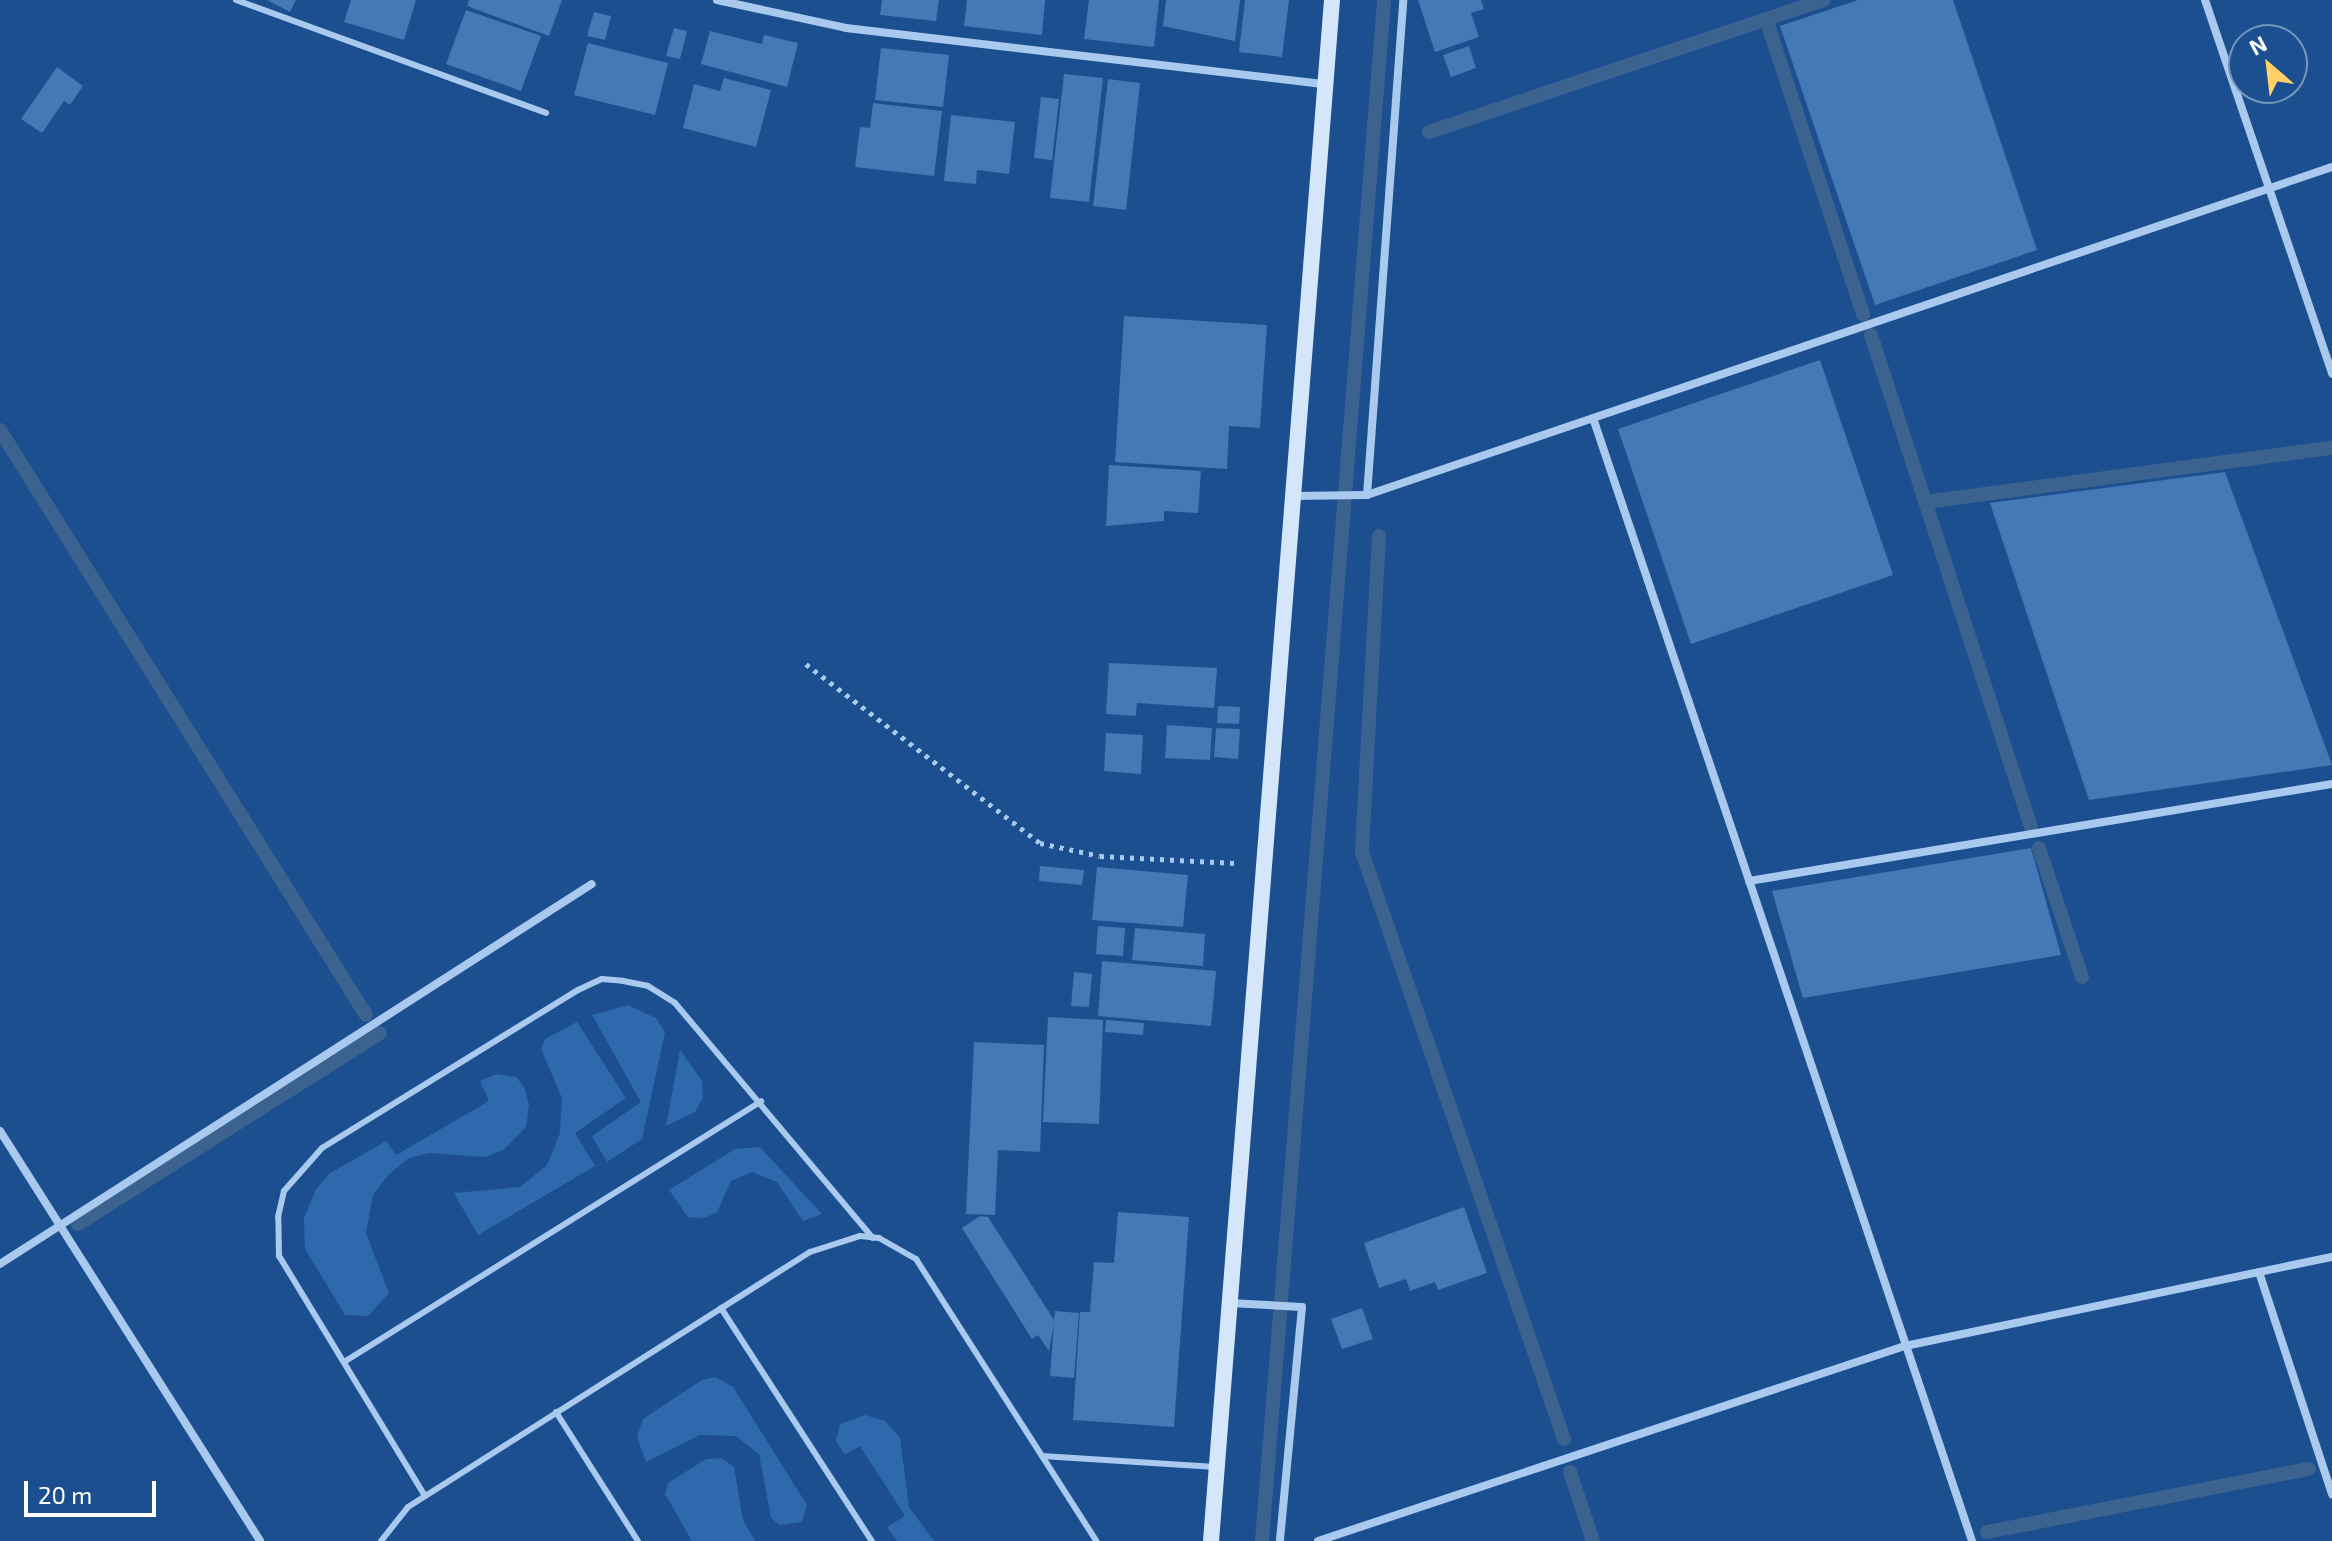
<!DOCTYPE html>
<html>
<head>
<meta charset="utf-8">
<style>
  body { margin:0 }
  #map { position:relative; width:2332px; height:1541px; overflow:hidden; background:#1b4f8f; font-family:"Exo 2",sans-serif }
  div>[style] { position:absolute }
  .green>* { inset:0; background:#2e69ad }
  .stream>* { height:14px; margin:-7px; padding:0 7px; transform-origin:7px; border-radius:7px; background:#3c6290 }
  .building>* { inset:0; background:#4478b7 }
  .path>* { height:5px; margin-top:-2.5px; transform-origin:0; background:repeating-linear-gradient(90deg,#a9c9ee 0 4px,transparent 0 10px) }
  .lane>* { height:6px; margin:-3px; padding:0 3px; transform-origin:3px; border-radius:3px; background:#a9c9ee }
  .street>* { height:8px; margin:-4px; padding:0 4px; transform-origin:4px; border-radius:4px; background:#a9c9ee }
  .secondary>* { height:16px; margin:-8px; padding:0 8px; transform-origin:8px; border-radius:8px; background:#d6e6fa }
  span { translate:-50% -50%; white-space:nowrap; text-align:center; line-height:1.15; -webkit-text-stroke:6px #1b4f8f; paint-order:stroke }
  .north { position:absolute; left:2228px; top:24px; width:80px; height:80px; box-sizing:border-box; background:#1b4f8f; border:2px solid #7695bc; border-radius:50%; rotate:332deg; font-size:22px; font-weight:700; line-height:32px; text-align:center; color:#fff }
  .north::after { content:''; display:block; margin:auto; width:28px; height:36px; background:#ffd166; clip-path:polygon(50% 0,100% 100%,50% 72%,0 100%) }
  .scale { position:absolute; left:24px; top:1481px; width:132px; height:36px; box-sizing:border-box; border:4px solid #fff; border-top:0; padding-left:10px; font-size:24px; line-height:28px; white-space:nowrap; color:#fff; -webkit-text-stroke:6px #1b4f8f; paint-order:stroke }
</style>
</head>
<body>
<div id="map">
  <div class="green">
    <div style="clip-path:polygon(628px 1005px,656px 1018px,665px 1032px,642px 1139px,607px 1162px,592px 1136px,641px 1102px,592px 1015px)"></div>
    <div style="clip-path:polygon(577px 1022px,626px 1098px,575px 1133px,595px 1166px,478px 1235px,454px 1193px,520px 1187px,547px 1165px,560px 1133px,562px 1098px,541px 1049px,545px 1039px)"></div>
    <div style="clip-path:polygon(680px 1050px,702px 1081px,703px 1098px,695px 1112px,666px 1126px)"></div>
    <div style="clip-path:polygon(497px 1074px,516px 1077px,524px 1087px,529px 1104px,526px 1127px,503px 1150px,485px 1157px,430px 1153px,409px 1158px,388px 1175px,373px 1195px,366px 1233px,389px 1293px,368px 1316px,345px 1315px,305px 1249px,304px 1218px,316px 1189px,329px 1174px,386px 1141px,396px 1155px,489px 1101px,480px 1081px)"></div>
    <div style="clip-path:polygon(760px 1147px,822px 1214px,803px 1221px,777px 1182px,752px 1172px,731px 1181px,717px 1212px,704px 1218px,688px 1217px,669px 1190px,735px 1149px)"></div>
    <div style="clip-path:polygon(715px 1377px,733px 1387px,807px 1505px,802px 1522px,780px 1525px,771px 1518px,759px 1454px,736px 1436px,700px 1435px,646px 1462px,637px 1437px,643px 1419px,702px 1380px)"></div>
    <div style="clip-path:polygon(865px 1415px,885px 1421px,900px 1438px,909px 1507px,934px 1541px,897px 1541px,887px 1527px,905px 1516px,860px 1446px,845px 1455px,836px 1441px,840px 1424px)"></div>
    <div style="clip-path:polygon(722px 1458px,734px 1467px,743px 1520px,755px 1541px,692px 1541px,665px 1494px,668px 1483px,706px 1459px)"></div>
  </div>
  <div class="stream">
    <div style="left:1766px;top:19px;width:311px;rotate:71.8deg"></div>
    <div style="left:1429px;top:132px;width:416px;rotate:-18.5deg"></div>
    <div style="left:1871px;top:335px;width:517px;rotate:71.99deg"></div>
    <div style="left:0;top:430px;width:690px;rotate:57.97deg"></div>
    <div style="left:1925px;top:502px;width:411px;rotate:-7.6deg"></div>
    <div style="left:1379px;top:536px;width:316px;rotate:93.1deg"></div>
    <div style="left:1362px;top:852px;width:621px;rotate:71.01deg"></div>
    <div style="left:2039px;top:848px;width:136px;rotate:71.6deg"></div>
    <div style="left:78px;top:1224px;width:357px;rotate:-32.3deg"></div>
    <div style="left:1570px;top:1472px;width:73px;rotate:71.6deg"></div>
    <div style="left:1987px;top:1532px;width:328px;rotate:-11.1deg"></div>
    <div style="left:1262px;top:1541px;width:1546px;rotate:-85.47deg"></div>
  </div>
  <div class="building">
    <div style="clip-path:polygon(267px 0,296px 0,290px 12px)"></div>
    <div style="clip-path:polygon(351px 0,416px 0,404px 40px,344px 22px)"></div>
    <div style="clip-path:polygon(469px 0,562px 0,549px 36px,467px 6px)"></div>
    <div style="clip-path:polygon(882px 0,939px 0,936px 21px,880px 15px)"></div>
    <div style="clip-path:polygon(967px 0,1045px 0,1042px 35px,964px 26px)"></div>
    <div style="clip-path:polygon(1089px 0,1159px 0,1154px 47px,1084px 39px)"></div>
    <div style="clip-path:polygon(1166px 0,1240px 0,1235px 41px,1163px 26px)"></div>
    <div style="clip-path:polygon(1245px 0,1289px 0,1282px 57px,1239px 52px)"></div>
    <div style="clip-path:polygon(1418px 0,1481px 0,1484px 9px,1471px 13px,1479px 37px,1435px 52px)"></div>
    <div style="clip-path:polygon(1858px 0,1953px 0,2037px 250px,1875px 305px,1780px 26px)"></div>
    <div style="clip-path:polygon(466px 10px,541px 36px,521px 91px,446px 64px)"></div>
    <div style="clip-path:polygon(594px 12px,611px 16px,605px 40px,587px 36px)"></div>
    <div style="clip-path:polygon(674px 28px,687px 31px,680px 59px,666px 56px)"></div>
    <div style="clip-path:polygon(710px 31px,762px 44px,764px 35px,798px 43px,787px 87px,701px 64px)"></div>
    <div style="clip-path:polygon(588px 43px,668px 63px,655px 115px,574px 95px)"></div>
    <div style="clip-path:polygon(1469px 46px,1476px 68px,1451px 77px,1443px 55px)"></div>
    <div style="clip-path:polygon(881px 48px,949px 55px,943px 107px,875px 100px)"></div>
    <div style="clip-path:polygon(57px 67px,83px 86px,70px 105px,64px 101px,42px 133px,21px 119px)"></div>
    <div style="clip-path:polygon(1064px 74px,1103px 78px,1089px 202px,1050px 198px)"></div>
    <div style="clip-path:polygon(724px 78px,771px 90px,756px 147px,683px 128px,694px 84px,720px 91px)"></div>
    <div style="clip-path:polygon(1108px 79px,1140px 83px,1126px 210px,1093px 206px)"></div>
    <div style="clip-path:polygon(1041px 97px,1059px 99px,1052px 160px,1034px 158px)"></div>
    <div style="clip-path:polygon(873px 103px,942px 111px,934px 176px,855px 167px,860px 127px,870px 128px)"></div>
    <div style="clip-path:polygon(951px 115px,1015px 122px,1009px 174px,977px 170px,976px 184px,944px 181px)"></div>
    <div style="clip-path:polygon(1124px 316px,1267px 325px,1260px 428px,1229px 426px,1227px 469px,1115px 462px)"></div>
    <div style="clip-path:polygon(1820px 360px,1893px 575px,1691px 644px,1618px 429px)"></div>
    <div style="clip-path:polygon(1109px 465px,1201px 471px,1198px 513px,1164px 511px,1164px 521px,1106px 526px)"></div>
    <div style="clip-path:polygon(2225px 472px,2332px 765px,2089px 800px,1990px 503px)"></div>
    <div style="clip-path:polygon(1109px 663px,1217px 668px,1214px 708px,1137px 703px,1136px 716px,1106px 714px)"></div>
    <div style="clip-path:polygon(1218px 706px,1240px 707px,1239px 724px,1217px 723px)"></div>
    <div style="clip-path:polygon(1167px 725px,1212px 728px,1210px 760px,1165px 758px)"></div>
    <div style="clip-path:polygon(1216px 728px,1240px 729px,1238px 759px,1214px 757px)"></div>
    <div style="clip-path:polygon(1106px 733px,1143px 735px,1141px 774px,1104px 771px)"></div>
    <div style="clip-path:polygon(2031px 848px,2061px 955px,1803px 998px,1772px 891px)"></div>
    <div style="clip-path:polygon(1040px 866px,1084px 870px,1082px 885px,1039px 881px)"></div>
    <div style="clip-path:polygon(1097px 867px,1188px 875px,1183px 927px,1092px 920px)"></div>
    <div style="clip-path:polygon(1098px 926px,1125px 928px,1123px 956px,1096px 954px)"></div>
    <div style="clip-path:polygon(1135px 928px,1205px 934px,1203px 966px,1132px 960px)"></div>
    <div style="clip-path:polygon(1102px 961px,1216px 971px,1211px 1026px,1098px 1016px)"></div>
    <div style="clip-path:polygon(1074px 972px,1092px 974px,1089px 1007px,1071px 1006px)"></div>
    <div style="clip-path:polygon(1048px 1017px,1103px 1020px,1099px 1124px,1043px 1122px)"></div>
    <div style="clip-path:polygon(1106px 1020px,1144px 1023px,1143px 1035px,1105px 1032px)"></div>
    <div style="clip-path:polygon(974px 1042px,1044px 1045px,1040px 1152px,998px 1150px,995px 1215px,966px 1214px)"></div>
    <div style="clip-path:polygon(1464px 1207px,1487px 1273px,1438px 1290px,1435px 1282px,1410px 1291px,1406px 1279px,1379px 1288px,1364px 1243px)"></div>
    <div style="clip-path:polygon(1118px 1212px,1189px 1217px,1174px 1427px,1073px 1420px,1080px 1312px,1090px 1312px,1094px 1262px,1114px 1263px)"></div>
    <div style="clip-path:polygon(980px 1216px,988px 1217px,1054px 1320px,1055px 1311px,1079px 1313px,1074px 1378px,1050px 1376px,1054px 1323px,1049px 1351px,1038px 1335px,1032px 1339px,962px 1228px)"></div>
    <div style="clip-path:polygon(1362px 1308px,1373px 1339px,1342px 1349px,1331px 1319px)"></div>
  </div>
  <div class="path">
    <div style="left:806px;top:664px;width:295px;rotate:37.4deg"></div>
    <div style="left:1040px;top:843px;width:61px;rotate:12.2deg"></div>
    <div style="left:1100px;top:856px;width:135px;rotate:3deg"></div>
  </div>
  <div class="lane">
    <div style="left:236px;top:0;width:330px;rotate:20deg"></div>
    <div style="left:721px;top:1308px;width:278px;rotate:57.1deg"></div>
    <div style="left:344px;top:1362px;width:492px;rotate:-32deg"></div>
    <div style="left:556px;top:1412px;width:153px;rotate:57.6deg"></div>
    <div style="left:1042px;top:1456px;width:174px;rotate:3.6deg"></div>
    <div style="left:425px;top:1496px;width:281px;rotate:-121.3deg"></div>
    <div style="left:279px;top:1256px;width:39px;rotate:-91deg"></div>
    <div style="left:278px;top:1217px;width:27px;rotate:-77deg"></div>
    <div style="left:284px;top:1191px;width:57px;rotate:-48.5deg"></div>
    <div style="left:322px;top:1148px;width:301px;rotate:-31.7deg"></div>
    <div style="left:578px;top:990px;width:26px;rotate:-25deg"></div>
    <div style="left:602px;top:979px;width:21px;rotate:5deg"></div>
    <div style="left:623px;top:981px;width:25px;rotate:11deg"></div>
    <div style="left:648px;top:986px;width:32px;rotate:32deg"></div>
    <div style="left:675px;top:1003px;width:307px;rotate:49.9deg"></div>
    <div style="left:381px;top:1541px;width:43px;rotate:-51.5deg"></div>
    <div style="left:408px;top:1507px;width:476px;rotate:-32.4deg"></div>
    <div style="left:810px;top:1252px;width:52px;rotate:-17.7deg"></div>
    <div style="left:860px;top:1236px;width:19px;rotate:6deg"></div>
    <div style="left:879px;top:1238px;width:43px;rotate:29.6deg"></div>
    <div style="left:916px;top:1259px;width:335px;rotate:57.4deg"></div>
  </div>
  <div class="street">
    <div style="left:717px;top:0;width:132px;rotate:12.2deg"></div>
    <div style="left:846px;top:28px;width:482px;rotate:6.7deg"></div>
    <div style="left:2205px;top:0;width:395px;rotate:71.2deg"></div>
    <div style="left:1593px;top:418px;width:780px;rotate:-18.76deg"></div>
    <div style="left:1367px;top:495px;width:496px;rotate:-85.8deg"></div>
    <div style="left:1294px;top:496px;width:73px;rotate:-0.8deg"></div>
    <div style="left:1367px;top:495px;width:239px;rotate:-18.8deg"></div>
    <div style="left:1593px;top:418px;width:1185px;rotate:71.35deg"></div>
    <div style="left:1749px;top:881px;width:591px;rotate:-9.45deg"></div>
    <div style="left:0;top:1131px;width:485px;rotate:57.6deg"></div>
    <div style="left:0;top:1264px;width:703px;rotate:-32.7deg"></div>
    <div style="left:2259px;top:1272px;width:234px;rotate:71.8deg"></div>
    <div style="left:1230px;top:1303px;width:72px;rotate:3.2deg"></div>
    <div style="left:1302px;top:1307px;width:235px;rotate:95.4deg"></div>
    <div style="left:1318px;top:1541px;width:619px;rotate:-18.38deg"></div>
    <div style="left:1905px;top:1346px;width:436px;rotate:-11.8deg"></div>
  </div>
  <div class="secondary">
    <div style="left:1211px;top:1541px;width:1546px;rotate:-85.51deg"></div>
  </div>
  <div class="north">N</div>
  <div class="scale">20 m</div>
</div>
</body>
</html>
